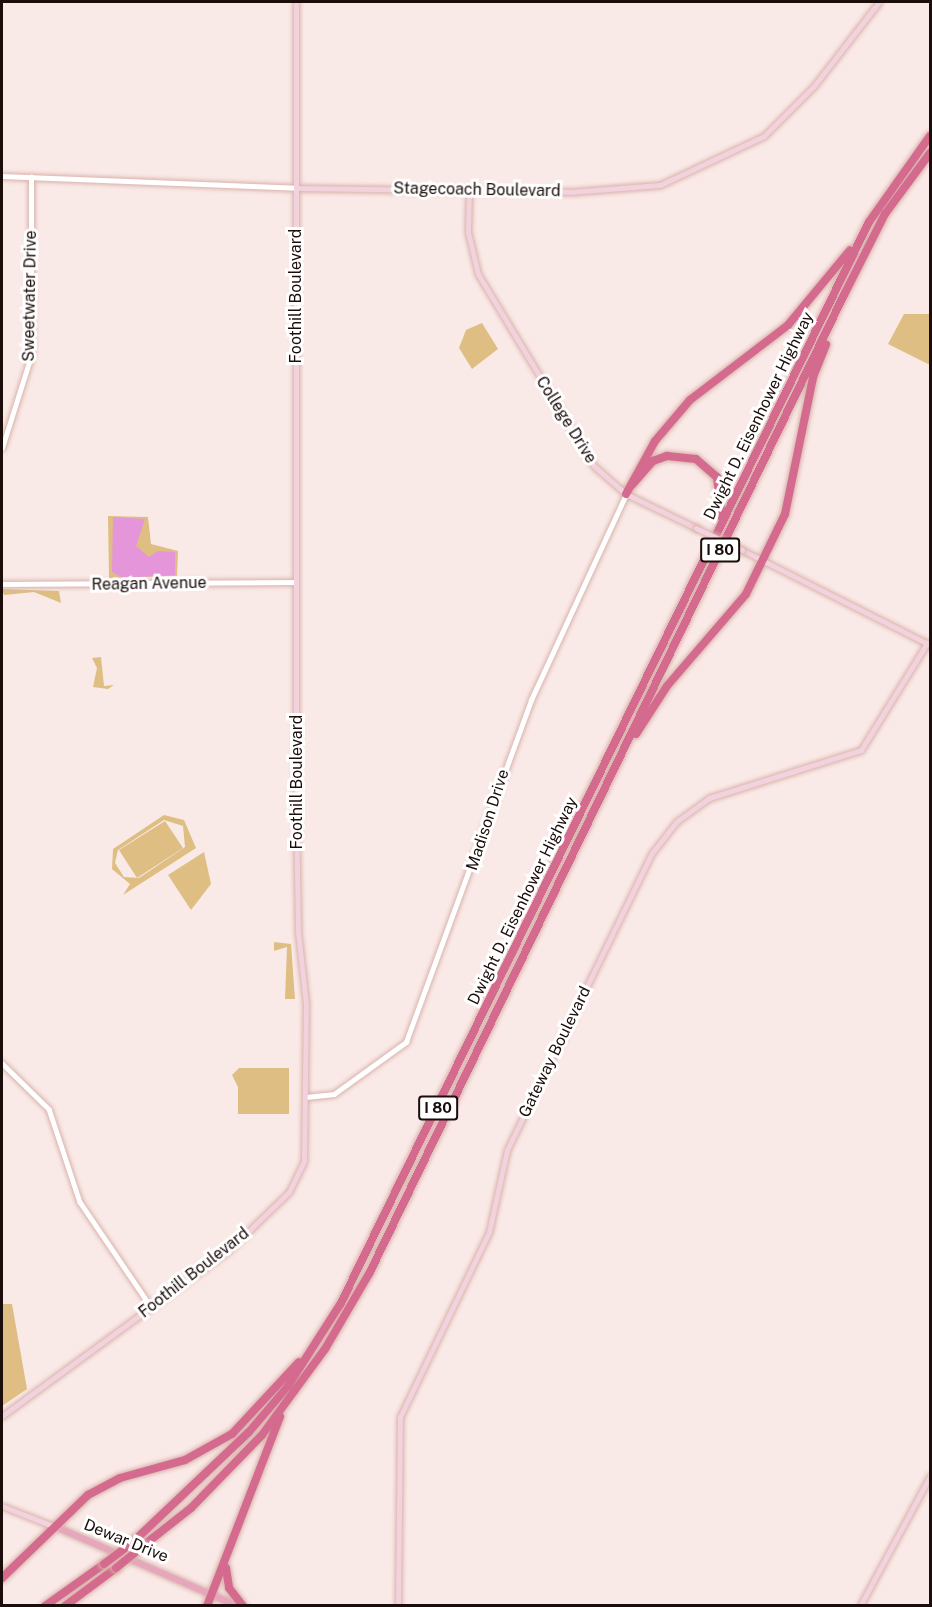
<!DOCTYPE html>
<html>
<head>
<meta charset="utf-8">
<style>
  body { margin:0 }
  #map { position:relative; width:932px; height:1607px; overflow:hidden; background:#faeae7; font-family:"Public Sans",sans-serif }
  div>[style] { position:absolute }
  .green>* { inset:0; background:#debe83 }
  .water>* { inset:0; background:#e595d9 }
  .roads { filter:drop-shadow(0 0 2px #d9b2ac) drop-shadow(0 0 2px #d9b2ac) }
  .tertiary>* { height:4.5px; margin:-2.25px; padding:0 2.25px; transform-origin:2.25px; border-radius:2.25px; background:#fff }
  .secondary>* { height:5px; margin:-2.5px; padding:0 2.5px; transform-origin:2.5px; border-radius:2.5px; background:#f2d2dd }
  .primary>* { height:6px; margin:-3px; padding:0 3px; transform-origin:3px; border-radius:3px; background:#e6a6bc }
  .motorway>* { height:8px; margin:-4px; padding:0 4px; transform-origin:4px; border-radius:4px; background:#d56a8f }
  .bridges { filter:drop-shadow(0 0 2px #d9b2ac) drop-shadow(0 0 2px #d9b2ac) }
  .secondary-bridge>* { height:5px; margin:-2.5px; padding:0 2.5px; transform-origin:2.5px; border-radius:2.5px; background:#f2d2dd }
  .motorway-bridge>* { height:8px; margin:-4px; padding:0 4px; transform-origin:4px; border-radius:4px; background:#d56a8f }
  span { translate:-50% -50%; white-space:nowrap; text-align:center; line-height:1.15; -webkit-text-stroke:6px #fff; paint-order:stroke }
  .shield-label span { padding:2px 4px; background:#fff; border:2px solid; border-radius:4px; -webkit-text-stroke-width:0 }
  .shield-label { font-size:15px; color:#1a0d0b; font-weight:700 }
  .street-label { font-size:16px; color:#1a0d0b }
  .frame { position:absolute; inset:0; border:3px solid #1a0d0b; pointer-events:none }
</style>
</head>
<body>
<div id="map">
  <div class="green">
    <div style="clip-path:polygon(904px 314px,930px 314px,930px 365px,888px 344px)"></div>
    <div style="clip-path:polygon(482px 323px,498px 349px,472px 369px,459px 348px,466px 330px)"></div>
    <div style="clip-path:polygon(108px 516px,148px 517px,151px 544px,178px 551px,177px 576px,109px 578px)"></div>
    <div style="clip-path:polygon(2px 589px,59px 591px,61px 603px,34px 592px,4px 595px)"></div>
    <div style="clip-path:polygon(101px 657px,104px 686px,114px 685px,108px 689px,93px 687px,97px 668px,92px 658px)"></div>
    <div style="clip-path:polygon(evenodd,164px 815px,184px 820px,196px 848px,123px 895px,130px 884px,112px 869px,113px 849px,164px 815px,164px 820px,183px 826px,185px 847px,139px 878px,124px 877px,115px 863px,118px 850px,164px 820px)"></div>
    <div style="clip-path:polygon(165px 821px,183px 848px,137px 878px,119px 850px)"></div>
    <div style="clip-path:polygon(204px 852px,211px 884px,191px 910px,168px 875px)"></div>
    <div style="clip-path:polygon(274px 942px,291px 944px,295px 999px,285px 999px,287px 947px,274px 951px)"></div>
    <div style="clip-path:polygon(239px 1068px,289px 1068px,289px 1114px,238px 1114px,238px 1087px,232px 1075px)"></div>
    <div style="clip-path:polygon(2px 1304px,12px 1304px,27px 1389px,2px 1406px)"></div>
  </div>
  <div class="water">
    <div style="clip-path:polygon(113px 517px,145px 519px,136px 546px,149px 557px,158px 551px,175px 552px,175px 575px,123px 578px,112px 572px)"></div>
  </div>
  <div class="roads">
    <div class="tertiary">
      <div style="left:2px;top:176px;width:294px;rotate:2.3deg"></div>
      <div style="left:2px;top:448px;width:96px;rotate:-72.5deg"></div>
      <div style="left:31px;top:356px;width:179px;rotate:-90deg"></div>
      <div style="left:2px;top:584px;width:294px;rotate:-0.4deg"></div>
      <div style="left:2px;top:1063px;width:66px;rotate:44.4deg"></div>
      <div style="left:49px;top:1109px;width:98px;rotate:71.6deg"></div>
      <div style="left:80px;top:1202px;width:127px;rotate:55.9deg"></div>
      <div style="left:306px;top:1097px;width:28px;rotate:-6deg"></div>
      <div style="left:334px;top:1094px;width:89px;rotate:-35.8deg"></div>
      <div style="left:406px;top:1042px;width:364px;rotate:-69.9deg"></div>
      <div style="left:531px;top:700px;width:227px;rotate:-65.2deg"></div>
    </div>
    <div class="secondary">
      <div style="left:296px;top:188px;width:274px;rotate:0.8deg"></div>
      <div style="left:570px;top:192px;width:90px;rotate:-4.4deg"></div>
      <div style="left:660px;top:185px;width:115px;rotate:-25.2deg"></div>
      <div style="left:764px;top:136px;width:71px;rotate:-45deg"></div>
      <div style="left:814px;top:86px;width:106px;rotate:-52.3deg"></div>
      <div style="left:469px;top:190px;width:42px;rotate:91.4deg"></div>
      <div style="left:468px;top:232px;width:43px;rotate:76.6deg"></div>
      <div style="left:478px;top:274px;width:224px;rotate:58.9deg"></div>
      <div style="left:594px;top:466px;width:43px;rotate:41.2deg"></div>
      <div style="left:626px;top:494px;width:78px;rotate:25.9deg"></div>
      <div style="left:742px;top:550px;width:211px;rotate:26.8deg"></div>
      <div style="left:2px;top:1416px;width:283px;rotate:-36.2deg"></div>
      <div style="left:230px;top:1249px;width:82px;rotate:-44deg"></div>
      <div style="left:289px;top:1192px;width:34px;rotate:-64deg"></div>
      <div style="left:304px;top:1161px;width:157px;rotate:-89.3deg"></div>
      <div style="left:306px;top:1004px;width:72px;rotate:-96.3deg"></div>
      <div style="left:298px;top:932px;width:123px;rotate:-90.9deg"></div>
      <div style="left:296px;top:809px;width:807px;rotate:-90deg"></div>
      <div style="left:2px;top:1506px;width:55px;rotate:21.4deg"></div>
      <div style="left:398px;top:1606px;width:189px;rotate:-89.4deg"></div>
      <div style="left:400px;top:1417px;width:205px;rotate:-64.3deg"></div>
      <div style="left:489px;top:1232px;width:84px;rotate:-77.6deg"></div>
      <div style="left:507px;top:1150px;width:331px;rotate:-64deg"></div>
      <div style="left:652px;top:853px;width:39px;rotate:-52deg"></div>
      <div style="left:676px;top:822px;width:41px;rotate:-36deg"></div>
      <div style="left:709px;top:798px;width:159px;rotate:-17.5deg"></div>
      <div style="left:861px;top:750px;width:126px;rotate:-58.3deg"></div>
      <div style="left:860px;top:1606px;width:148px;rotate:-61.7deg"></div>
    </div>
    <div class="primary">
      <div style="left:54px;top:1526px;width:200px;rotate:23.6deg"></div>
    </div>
    <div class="motorway">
      <div style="left:632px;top:485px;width:32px;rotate:-49deg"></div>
      <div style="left:653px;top:461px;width:15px;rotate:-20deg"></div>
      <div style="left:667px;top:456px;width:29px;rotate:6deg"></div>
      <div style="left:696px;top:459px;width:28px;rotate:41deg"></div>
      <div style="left:717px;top:477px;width:41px;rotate:83deg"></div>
      <div style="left:626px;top:494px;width:60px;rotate:-61.3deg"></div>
      <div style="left:655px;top:441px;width:54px;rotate:-49.5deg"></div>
      <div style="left:690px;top:400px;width:123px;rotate:-37.4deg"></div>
      <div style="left:788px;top:325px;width:97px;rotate:-50.4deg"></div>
      <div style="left:636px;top:734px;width:57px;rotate:-57.1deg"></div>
      <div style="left:667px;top:686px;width:121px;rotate:-49.3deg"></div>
      <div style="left:746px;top:594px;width:89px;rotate:-64deg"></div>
      <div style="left:785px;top:514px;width:140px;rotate:-78.4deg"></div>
      <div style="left:813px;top:377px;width:35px;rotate:-68deg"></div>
      <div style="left:134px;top:1541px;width:158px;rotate:-43.5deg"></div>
      <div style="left:249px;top:1432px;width:60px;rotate:-49.7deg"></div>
      <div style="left:288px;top:1386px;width:98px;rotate:-57.4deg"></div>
      <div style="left:341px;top:1303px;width:1203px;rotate:-63.97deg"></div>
      <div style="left:869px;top:222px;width:105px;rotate:-54.7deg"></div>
      <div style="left:144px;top:1545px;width:60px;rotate:-38.2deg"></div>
      <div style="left:191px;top:1508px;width:102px;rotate:-45.8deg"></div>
      <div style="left:262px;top:1435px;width:107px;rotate:-53.8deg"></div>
      <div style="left:325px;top:1349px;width:89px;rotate:-59.7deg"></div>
      <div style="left:370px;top:1272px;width:1086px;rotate:-64.12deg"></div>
      <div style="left:844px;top:295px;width:91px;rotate:-63.2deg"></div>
      <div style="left:885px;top:214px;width:76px;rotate:-53.6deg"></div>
      <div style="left:226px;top:1568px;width:20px;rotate:81deg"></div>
      <div style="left:229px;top:1588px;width:23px;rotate:52deg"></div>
      <div style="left:2px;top:1578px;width:120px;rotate:-44deg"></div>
      <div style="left:88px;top:1495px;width:36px;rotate:-28deg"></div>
      <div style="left:120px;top:1478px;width:67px;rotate:-15.5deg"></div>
      <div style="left:185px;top:1460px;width:54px;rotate:-29deg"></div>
      <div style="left:232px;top:1434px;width:98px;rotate:-47.1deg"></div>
      <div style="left:45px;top:1606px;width:72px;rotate:-35.4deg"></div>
      <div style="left:65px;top:1606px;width:64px;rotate:-36.7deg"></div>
      <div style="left:207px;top:1606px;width:203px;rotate:-68.9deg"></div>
    </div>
  </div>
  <div class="bridges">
    <div class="secondary-bridge">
      <div style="left:696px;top:528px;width:51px;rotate:25.6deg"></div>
    </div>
    <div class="motorway-bridge">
      <div style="left:104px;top:1564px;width:38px;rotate:-37deg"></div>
      <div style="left:116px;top:1568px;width:36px;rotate:-39deg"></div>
    </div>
  </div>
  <div class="shield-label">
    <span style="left:720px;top:550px">I 80</span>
    <span style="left:438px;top:1108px">I 80</span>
  </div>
  <div class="street-label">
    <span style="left:477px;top:190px;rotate:1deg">Stagecoach Boulevard</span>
    <span style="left:30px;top:296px;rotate:-89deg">Sweetwater Drive</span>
    <span style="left:296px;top:296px;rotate:-90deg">Foothill Boulevard</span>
    <span style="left:759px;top:416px;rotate:-64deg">Dwight D. Eisenhower Highway</span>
    <span style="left:566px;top:420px;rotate:58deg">College Drive</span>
    <span style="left:149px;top:584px;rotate:-1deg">Reagan Avenue</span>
    <span style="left:297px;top:782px;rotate:-90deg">Foothill Boulevard</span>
    <span style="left:488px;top:820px;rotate:-72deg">Madison Drive</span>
    <span style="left:523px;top:901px;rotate:-64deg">Dwight D. Eisenhower Highway</span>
    <span style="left:555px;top:1052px;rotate:-64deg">Gateway Boulevard</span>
    <span style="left:194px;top:1273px;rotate:-38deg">Foothill Boulevard</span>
    <span style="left:126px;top:1541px;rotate:22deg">Dewar Drive</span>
  </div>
  <div class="frame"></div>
</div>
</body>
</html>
